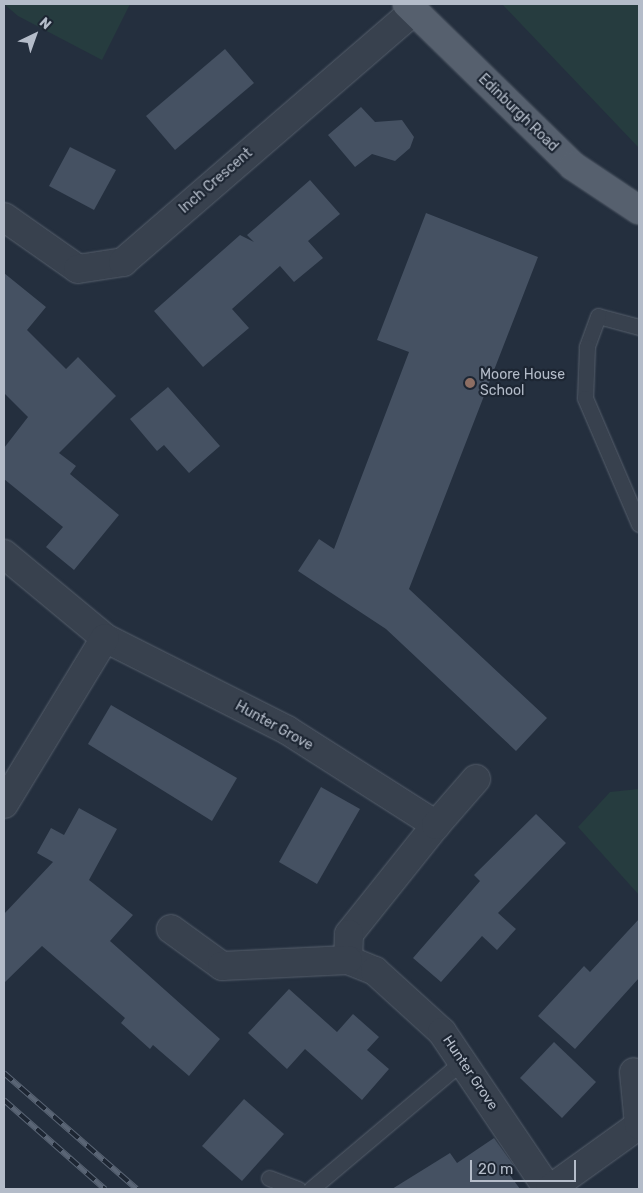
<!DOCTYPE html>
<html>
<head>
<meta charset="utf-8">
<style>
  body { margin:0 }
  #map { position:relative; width:643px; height:1193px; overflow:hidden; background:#242f3e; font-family:Rubik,sans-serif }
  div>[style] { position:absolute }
  .green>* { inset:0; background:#263c3f }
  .building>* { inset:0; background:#455162 }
  .roads { filter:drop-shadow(0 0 1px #565f6c) drop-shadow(0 0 1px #565f6c) }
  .lane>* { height:15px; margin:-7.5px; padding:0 7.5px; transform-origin:7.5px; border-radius:7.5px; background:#38414e }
  .street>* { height:28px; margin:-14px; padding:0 14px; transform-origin:14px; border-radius:14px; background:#38414e }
  .primary>* { height:28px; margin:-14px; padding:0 14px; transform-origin:14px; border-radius:14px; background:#56606e }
  .rail>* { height:5.5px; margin-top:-2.75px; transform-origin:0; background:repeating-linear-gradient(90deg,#1d2633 0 11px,#5a6575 0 22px); box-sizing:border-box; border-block:1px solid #5a6575 }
  .dots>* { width:14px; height:14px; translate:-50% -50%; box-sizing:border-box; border:2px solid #1d2633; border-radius:50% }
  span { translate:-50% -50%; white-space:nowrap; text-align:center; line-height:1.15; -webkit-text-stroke:4.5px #1d2633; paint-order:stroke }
  .street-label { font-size:14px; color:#b4bcc9 }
  .poi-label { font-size:14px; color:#b4bcc9 }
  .left { translate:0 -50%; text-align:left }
  .frame { position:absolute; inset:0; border:5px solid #b4bcc9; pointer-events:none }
  .north { position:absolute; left:10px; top:10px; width:50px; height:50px; -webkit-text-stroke:4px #1d2633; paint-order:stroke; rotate:42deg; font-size:14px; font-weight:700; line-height:20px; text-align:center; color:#b4bcc9 }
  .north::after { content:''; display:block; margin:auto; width:18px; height:22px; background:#b4bcc9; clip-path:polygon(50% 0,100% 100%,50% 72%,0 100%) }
  .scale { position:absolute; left:470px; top:1160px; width:106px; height:22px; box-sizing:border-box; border:2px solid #b4bcc9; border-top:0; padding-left:6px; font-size:15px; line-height:18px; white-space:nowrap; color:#b4bcc9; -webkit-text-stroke:4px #1d2633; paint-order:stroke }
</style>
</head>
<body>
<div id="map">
  <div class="green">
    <div style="clip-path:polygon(4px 4px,130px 4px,102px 60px,18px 16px)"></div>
    <div style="clip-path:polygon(502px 4px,639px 4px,639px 148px)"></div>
    <div style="clip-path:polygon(639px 789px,639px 895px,578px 827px,610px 792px)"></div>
  </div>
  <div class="building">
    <div style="clip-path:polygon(225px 49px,254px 83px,175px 150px,146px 116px)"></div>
    <div style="clip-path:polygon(361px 107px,375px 122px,402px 120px,414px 137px,410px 148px,395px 161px,372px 154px,355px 167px,328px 135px)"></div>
    <div style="clip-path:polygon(70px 147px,116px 170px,94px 210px,49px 186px)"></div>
    <div style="clip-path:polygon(310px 180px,340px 214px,308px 241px,323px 258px,294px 282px,280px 266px,232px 309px,249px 328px,203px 367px,154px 311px,240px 235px,254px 242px,247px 235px)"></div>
    <div style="clip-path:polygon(426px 213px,538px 257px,409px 589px,547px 718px,516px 751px,386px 629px,298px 571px,319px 539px,334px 549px,409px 352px,377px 340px)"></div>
    <div style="clip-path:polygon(4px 273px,46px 307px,27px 330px,66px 369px,78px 357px,116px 396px,59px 453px,76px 466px,70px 474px,119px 515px,74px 570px,46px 547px,63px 527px,4px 479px,4px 448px,28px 417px,4px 393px)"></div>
    <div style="clip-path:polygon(168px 387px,220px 446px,189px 473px,164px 445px,157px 451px,130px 419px)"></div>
    <div style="clip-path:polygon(111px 705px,237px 778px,212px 821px,88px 744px)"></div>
    <div style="clip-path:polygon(321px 787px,360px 809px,317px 884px,279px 862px)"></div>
    <div style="clip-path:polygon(79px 808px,117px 829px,89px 880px,133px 915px,110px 941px,220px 1039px,189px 1076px,153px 1045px,150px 1049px,121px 1023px,125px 1018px,42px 946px,4px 983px,4px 914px,53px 862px,37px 853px,51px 828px,64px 835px)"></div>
    <div style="clip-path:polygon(536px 814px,566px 843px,498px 913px,516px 929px,497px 950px,482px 936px,441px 982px,413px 958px,480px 881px,474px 875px)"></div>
    <div style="clip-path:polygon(639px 919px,639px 978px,575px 1049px,538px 1016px,584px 966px,590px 972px)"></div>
    <div style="clip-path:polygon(289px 989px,337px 1032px,353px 1014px,379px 1037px,367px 1050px,389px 1069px,362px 1100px,305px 1049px,287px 1069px,248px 1033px)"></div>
    <div style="clip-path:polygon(554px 1042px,596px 1082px,562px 1118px,520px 1078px)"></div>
    <div style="clip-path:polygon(244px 1099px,284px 1134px,242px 1181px,202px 1146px)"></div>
    <div style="clip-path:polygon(494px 1138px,514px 1166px,507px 1171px,520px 1189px,392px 1189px,450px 1153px,457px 1163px)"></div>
  </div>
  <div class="roads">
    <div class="lane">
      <div style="left:639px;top:327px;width:42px;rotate:-165deg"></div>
      <div style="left:598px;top:316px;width:33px;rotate:110deg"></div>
      <div style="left:587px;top:347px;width:51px;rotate:92.2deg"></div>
      <div style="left:585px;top:398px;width:137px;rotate:66.8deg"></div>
      <div style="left:269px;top:1178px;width:31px;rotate:21deg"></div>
      <div style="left:311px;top:1189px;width:197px;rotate:-40.1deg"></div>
    </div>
    <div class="street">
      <div style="left:4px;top:217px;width:90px;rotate:35.1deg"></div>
      <div style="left:78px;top:269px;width:46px;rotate:-8.8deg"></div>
      <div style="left:123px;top:262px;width:383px;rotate:-40.8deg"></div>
      <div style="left:4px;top:554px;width:131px;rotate:39.7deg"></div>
      <div style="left:105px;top:638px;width:204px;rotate:26.8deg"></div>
      <div style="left:287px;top:730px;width:177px;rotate:32.5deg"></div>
      <div style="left:436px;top:825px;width:139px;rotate:128.6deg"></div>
      <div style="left:349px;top:934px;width:26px;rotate:92deg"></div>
      <div style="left:348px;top:960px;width:29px;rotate:22deg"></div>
      <div style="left:375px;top:971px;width:91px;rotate:42.3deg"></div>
      <div style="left:442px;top:1032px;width:189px;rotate:56deg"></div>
      <div style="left:4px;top:804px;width:194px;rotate:-58.7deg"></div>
      <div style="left:436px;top:825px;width:61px;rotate:-49deg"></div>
      <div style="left:171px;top:929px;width:63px;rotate:36deg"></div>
      <div style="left:222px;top:966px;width:126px;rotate:-2.7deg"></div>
      <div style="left:550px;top:1189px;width:110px;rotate:-35.7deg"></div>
      <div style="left:639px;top:1125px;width:53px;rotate:-95.4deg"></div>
    </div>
    <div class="primary">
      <div style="left:407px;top:4px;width:232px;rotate:44.3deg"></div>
      <div style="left:573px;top:166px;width:79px;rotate:33.7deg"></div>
    </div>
  </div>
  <div class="rail">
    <div style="left:4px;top:1073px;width:176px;rotate:41.1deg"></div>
    <div style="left:4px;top:1100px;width:135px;rotate:41.4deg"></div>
  </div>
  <div class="dots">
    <div style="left:470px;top:383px;background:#8d6e63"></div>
  </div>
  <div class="street-label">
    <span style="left:518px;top:113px;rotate:44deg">Edinburgh Road</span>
    <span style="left:216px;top:181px;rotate:-41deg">Inch Crescent</span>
    <span style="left:274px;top:726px;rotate:29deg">Hunter Grove</span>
    <span style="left:470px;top:1073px;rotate:56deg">Hunter Grove</span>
  </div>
  <div class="poi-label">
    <span class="left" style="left:480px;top:383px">Moore House<br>School</span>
  </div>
  <div class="frame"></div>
  <div class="north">N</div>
  <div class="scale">20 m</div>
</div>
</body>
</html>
